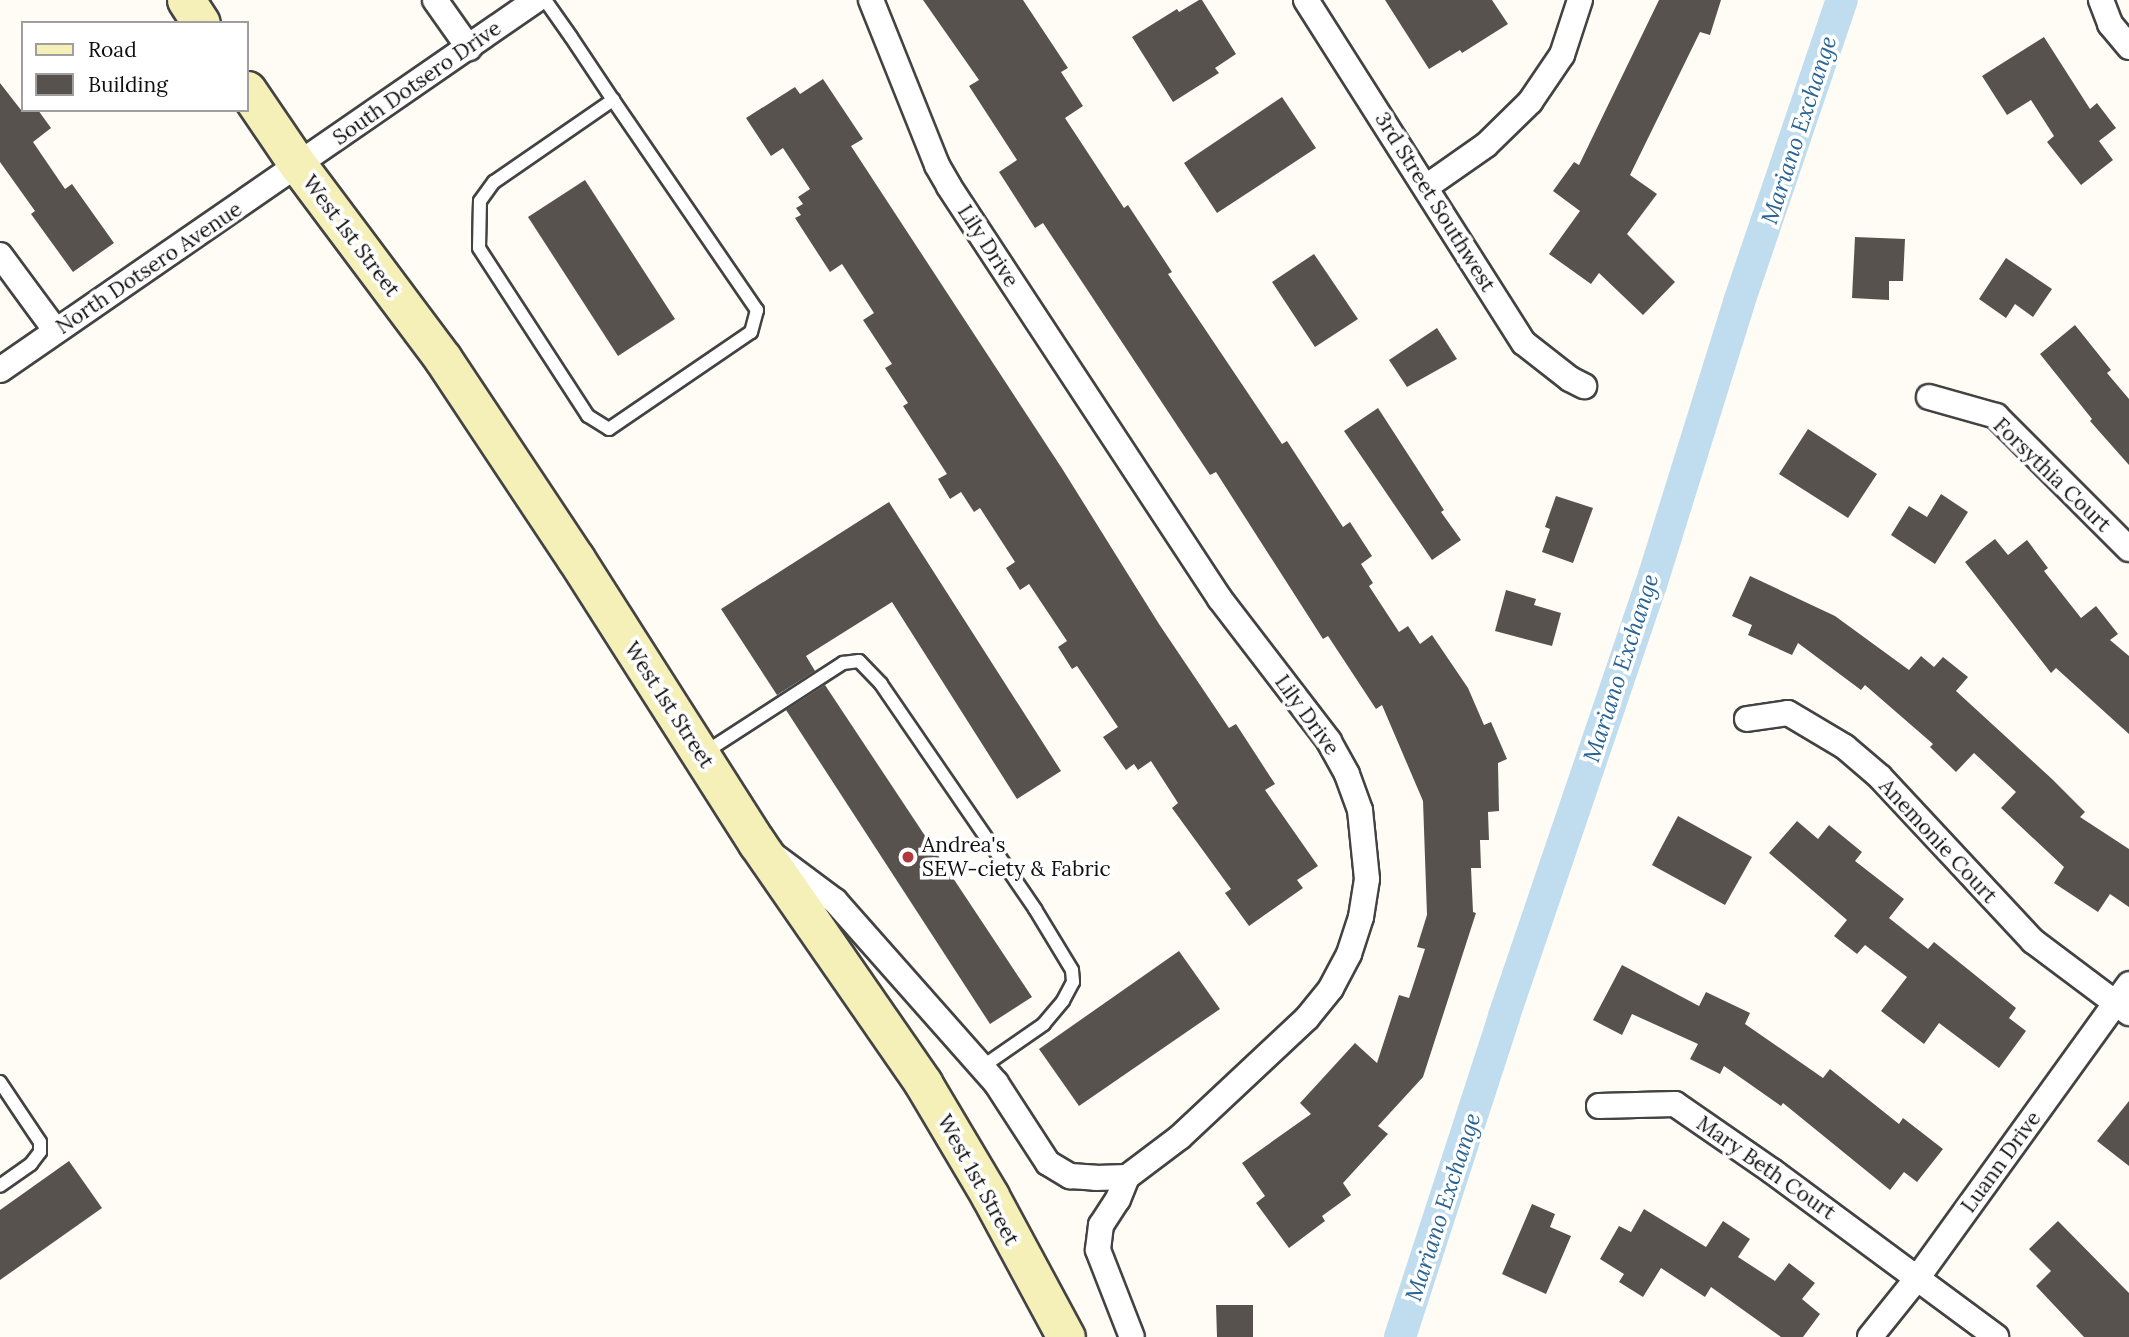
<!DOCTYPE html>
<html>
<head>
<meta charset="utf-8">
<style>
	body { margin:0 }
	#map { position:relative; width:2129px; height:1337px; overflow:hidden; background:#fefcf5; font-family:Lora,serif }
	div>[style] { position:absolute }
	[style*='--x'] { left:calc(var(--x)*1px); top:calc(var(--y)*1px); width:calc(var(--w)*1px); rotate:calc(var(--a)*1deg) }
	.canal>* { height:32px; margin:-16px; padding:0 16px; transform-origin:16px; border-radius:16px; background:#bfddef }
	.building>* { inset:0; background:#57524e }
	.roads { filter:drop-shadow(2px 0 #434343) drop-shadow(-2px 0 #434343) drop-shadow(0 2px #434343) drop-shadow(0 -2px #434343) }
	.service>* { height:12px; margin:-6px; padding:0 6px; transform-origin:6px; border-radius:6px; background:#fff }
	.minor>* { height:24px; margin:-12px; padding:0 12px; transform-origin:12px; border-radius:12px; background:#fff }
	.secondary>* { height:37px; margin:-18.5px; padding:0 18.5px; transform-origin:18.5px; border-radius:18.5px; background:#f5efb8 }
	.dots>* { width:19px; height:19px; translate:-50% -50%; box-sizing:border-box; border:4px solid #fff; border-radius:50% }
	span { translate:-50% -50%; white-space:nowrap; text-align:center; line-height:1.15; -webkit-text-stroke:7px #fff; paint-order:stroke }
	.street-label { font-size:21px; color:#101010 }
	.poi-label { font-size:21px; color:#101010 }
	.left { translate:0 -50%; text-align:left }
	.water-label { font-size:23px; color:#286393; font-style:italic }
	.legend { position:absolute; left:21px; top:21px; width:228px; height:91px; box-sizing:border-box; background:#fff; border:2px solid #9f9f9f; margin:0; padding:9px 12px; list-style:none; font-size:21px; color:#101010 }
	.legend li { display:flex; align-items:center; gap:14px; height:35px }
	.legend b { width:35px; border:2px solid #9f9f9f }
</style>
</head>
<body>
<div id="map">
	<div class="canal">
		<i style="--x:1400;--y:1337;--w:337;--a:-72"></i>
		<i style="--x:1504;--y:1016;--w:455;--a:-71.2"></i>
		<i style="--x:1651;--y:585;--w:296;--a:-72.7"></i>
		<i style="--x:1739;--y:302;--w:319;--a:-71.2"></i>
	</div>
	<div class="building">
		<i style="clip-path:polygon(923px 0,1023px 0,1068px 68px,1061px 72px,1083px 106px,1065px 118px,1124px 208px,1128px 205px,1172px 272px,1168px 274px,1282px 444px,1287px 441px,1343px 527px,1350px 522px,1372px 556px,1361px 564px,1373px 583px,1369px 586px,1399px 632px,1408px 626px,1420px 644px,1432px 635px,1468px 688px,1484px 725px,1491px 722px,1507px 759px,1498px 763px,1499px 811px,1488px 812px,1489px 840px,1480px 840px,1481px 868px,1471px 868px,1473px 912px,1476px 913px,1423px 1077px,1378px 1126px,1388px 1134px,1343px 1183px,1351px 1195px,1322px 1216px,1325px 1221px,1289px 1248px,1256px 1203px,1265px 1196px,1242px 1163px,1311px 1114px,1300px 1103px,1355px 1043px,1377px 1063px,1399px 995px,1409px 998px,1425px 949px,1417px 947px,1427px 915px,1423px 801px,1382px 705px,1376px 709px,1328px 636px,1323px 639px,1216px 472px,1210px 475px,1043px 223px,1035px 228px,999px 172px,1017px 160px,969px 86px,979px 80px)"></i>
		<i style="clip-path:polygon(1199px 0,1202px 0,1236px 54px,1215px 68px,1219px 73px,1173px 102px,1132px 37px,1177px 9px,1179px 12px)"></i>
		<i style="clip-path:polygon(1385px 0,1492px 0,1508px 24px,1462px 53px,1460px 50px,1429px 69px)"></i>
		<i style="clip-path:polygon(1659px 0,1721px 0,1710px 35px,1700px 32px,1630px 175px,1657px 194px,1627px 234px,1675px 282px,1643px 315px,1599px 273px,1591px 284px,1549px 254px,1580px 211px,1553px 191px,1574px 162px,1579px 165px)"></i>
		<i style="clip-path:polygon(2044px 37px,2090px 109px,2097px 103px,2116px 128px,2099px 141px,2113px 160px,2081px 185px,2047px 142px,2054px 136px,2031px 100px,2007px 115px,1982px 76px)"></i>
		<i style="clip-path:polygon(823px 79px,863px 139px,851px 146px,1063px 470px,1159px 624px,1229px 728px,1236px 724px,1275px 784px,1265px 790px,1318px 866px,1297px 880px,1303px 888px,1249px 926px,1225px 893px,1231px 889px,1172px 808px,1178px 803px,1151px 761px,1138px 770px,1134px 764px,1126px 770px,1103px 737px,1118px 727px,1077px 666px,1072px 669px,1058px 647px,1067px 641px,1029px 584px,1020px 590px,1006px 568px,1015px 562px,980px 508px,974px 512px,961px 492px,950px 499px,938px 479px,947px 474px,903px 406px,908px 403px,885px 368px,892px 364px,863px 320px,874px 313px,842px 264px,830px 272px,795px 218px,801px 215px,796px 208px,803px 204px,798px 197px,810px 189px,783px 148px,771px 156px,746px 118px,795px 87px,800px 94px)"></i>
		<i style="clip-path:polygon(0 83px,21px 110px,38px 110px,51px 128px,33px 142px,65px 189px,72px 184px,114px 243px,73px 272px,31px 214px,35px 211px,0 162px)"></i>
		<i style="clip-path:polygon(1282px 97px,1316px 148px,1217px 213px,1184px 163px)"></i>
		<i style="clip-path:polygon(585px 180px,675px 319px,618px 356px,528px 217px)"></i>
		<i style="clip-path:polygon(1855px 237px,1905px 239px,1903px 281px,1889px 281px,1889px 300px,1852px 298px)"></i>
		<i style="clip-path:polygon(1314px 254px,1358px 319px,1315px 347px,1272px 282px)"></i>
		<i style="clip-path:polygon(2006px 258px,2052px 289px,2033px 317px,2015px 304px,2006px 318px,1979px 299px)"></i>
		<i style="clip-path:polygon(2075px 325px,2111px 370px,2107px 373px,2129px 399px,2129px 465px,2090px 421px,2092px 419px,2040px 354px)"></i>
		<i style="clip-path:polygon(1437px 328px,1457px 359px,1407px 387px,1389px 360px)"></i>
		<i style="clip-path:polygon(1378px 408px,1444px 510px,1441px 512px,1461px 540px,1432px 560px,1344px 431px)"></i>
		<i style="clip-path:polygon(1808px 429px,1877px 474px,1848px 518px,1779px 474px)"></i>
		<i style="clip-path:polygon(1941px 494px,1968px 512px,1935px 564px,1891px 535px,1909px 506px,1927px 517px)"></i>
		<i style="clip-path:polygon(1556px 496px,1593px 508px,1573px 563px,1542px 552px,1550px 529px,1545px 527px)"></i>
		<i style="clip-path:polygon(889px 502px,1061px 771px,1017px 799px,892px 602px,806px 656px,815px 671px,777px 695px,721px 609px)"></i>
		<i style="clip-path:polygon(1995px 539px,2008px 555px,2027px 540px,2048px 568px,2044px 571px,2081px 618px,2096px 606px,2118px 634px,2110px 640px,2129px 656px,2129px 734px,2056px 668px,2051px 673px,1965px 562px)"></i>
		<i style="clip-path:polygon(1750px 576px,1835px 616px,1909px 670px,1921px 656px,1934px 667px,1943px 657px,1968px 677px,1956px 691px,2052px 779px,2085px 812px,2080px 817px,2129px 849px,2129px 907px,2110px 894px,2098px 912px,2054px 883px,2064px 867px,2001px 808px,2016px 792px,1974px 753px,1956px 772px,1930px 747px,1933px 744px,1865px 685px,1861px 690px,1798px 643px,1792px 655px,1748px 635px,1752px 625px,1732px 616px)"></i>
		<i style="clip-path:polygon(1506px 590px,1536px 599px,1534px 605px,1561px 613px,1552px 646px,1495px 631px)"></i>
		<i style="clip-path:polygon(825px 685px,1032px 997px,990px 1024px,786px 710px)"></i>
		<i style="clip-path:polygon(1678px 816px,1752px 857px,1725px 905px,1652px 865px)"></i>
		<i style="clip-path:polygon(1797px 821px,1818px 839px,1829px 825px,1862px 852px,1855px 861px,1904px 899px,1889px 918px,1928px 949px,1934px 942px,2016px 1008px,2009px 1018px,2026px 1031px,1999px 1068px,1939px 1023px,1924px 1044px,1881px 1011px,1907px 977px,1865px 945px,1857px 954px,1834px 936px,1847px 920px,1769px 853px)"></i>
		<i style="clip-path:polygon(1179px 951px,1220px 1009px,1079px 1106px,1039px 1049px)"></i>
		<i style="clip-path:polygon(1622px 965px,1699px 1006px,1706px 992px,1750px 1013px,1745px 1024px,1823px 1078px,1830px 1069px,1899px 1124px,1903px 1118px,1943px 1149px,1917px 1182px,1904px 1172px,1890px 1190px,1783px 1103px,1781px 1106px,1724px 1066px,1720px 1074px,1690px 1059px,1698px 1044px,1632px 1014px,1622px 1035px,1593px 1020px)"></i>
		<i style="clip-path:polygon(2129px 1101px,2129px 1166px,2097px 1141px)"></i>
		<i style="clip-path:polygon(69px 1161px,102px 1208px,0 1280px,0 1210px)"></i>
		<i style="clip-path:polygon(1532px 1204px,1555px 1214px,1550px 1227px,1571px 1236px,1546px 1294px,1502px 1274px)"></i>
		<i style="clip-path:polygon(1644px 1209px,1706px 1247px,1723px 1221px,1750px 1239px,1738px 1257px,1775px 1281px,1789px 1263px,1815px 1283px,1802px 1299px,1820px 1314px,1803px 1337px,1781px 1337px,1711px 1287px,1705px 1297px,1661px 1268px,1643px 1297px,1619px 1282px,1624px 1274px,1600px 1259px,1619px 1226px,1631px 1232px)"></i>
		<i style="clip-path:polygon(2058px 1221px,2129px 1293px,2129px 1337px,2084px 1337px,2036px 1286px,2051px 1271px,2029px 1249px)"></i>
		<i style="clip-path:polygon(1216px 1305px,1253px 1305px,1253px 1337px,1217px 1337px)"></i>
	</div>
	<div class="roads">
		<div class="service">
			<i style="--x:545;--y:0;--w:45;--a:54.9"></i>
			<i style="--x:571;--y:37;--w:76;--a:56.3"></i>
			<i style="--x:613;--y:100;--w:255;--a:55.6"></i>
			<i style="--x:757;--y:310;--w:23;--a:105"></i>
			<i style="--x:751;--y:332;--w:172;--a:145.7"></i>
			<i style="--x:609;--y:429;--w:25;--a:-148"></i>
			<i style="--x:588;--y:416;--w:200;--a:-123"></i>
			<i style="--x:479;--y:248;--w:47;--a:-88.8"></i>
			<i style="--x:480;--y:201;--w:24;--a:-54"></i>
			<i style="--x:494;--y:182;--w:145;--a:-34.6"></i>
			<i style="--x:704;--y:753;--w:166;--a:-32.9"></i>
			<i style="--x:843;--y:663;--w:16;--a:-7"></i>
			<i style="--x:859;--y:661;--w:32;--a:46"></i>
			<i style="--x:881;--y:684;--w:273;--a:55.6"></i>
			<i style="--x:1035;--y:909;--w:71;--a:58.8"></i>
			<i style="--x:1072;--y:970;--w:12;--a:85"></i>
			<i style="--x:1073;--y:982;--w:21;--a:118"></i>
			<i style="--x:1063;--y:1001;--w:30;--a:130"></i>
			<i style="--x:1044;--y:1024;--w:75;--a:145.3"></i>
			<i style="--x:0;--y:1082;--w:72;--a:56.3"></i>
			<i style="--x:40;--y:1142;--w:10;--a:90"></i>
			<i style="--x:40;--y:1152;--w:15;--a:127"></i>
			<i style="--x:31;--y:1164;--w:38;--a:145"></i>
		</div>
		<div class="minor">
			<i style="--x:435;--y:0;--w:59;--a:54.7"></i>
			<i style="--x:1306;--y:0;--w:406;--a:57.6"></i>
			<i style="--x:1524;--y:343;--w:58;--a:38"></i>
			<i style="--x:1570;--y:379;--w:16;--a:27"></i>
			<i style="--x:2101;--y:0;--w:26;--a:69"></i>
			<i style="--x:2110;--y:24;--w:30;--a:50"></i>
			<i style="--x:1426;--y:187;--w:73;--a:-35"></i>
			<i style="--x:1486;--y:145;--w:62;--a:-44.3"></i>
			<i style="--x:1530;--y:102;--w:57;--a:-55.8"></i>
			<i style="--x:1562;--y:55;--w:58;--a:-71.9"></i>
			<i style="--x:0;--y:255;--w:94;--a:53.6"></i>
			<i style="--x:0;--y:370;--w:651;--a:-34.62"></i>
			<i style="--x:1929;--y:397;--w:70;--a:15.8"></i>
			<i style="--x:1996;--y:416;--w:188;--a:45"></i>
			<i style="--x:1747;--y:719;--w:41;--a:-8.3"></i>
			<i style="--x:1788;--y:713;--w:66;--a:30.8"></i>
			<i style="--x:1845;--y:747;--w:46;--a:40.6"></i>
			<i style="--x:1880;--y:777;--w:224;--a:47"></i>
			<i style="--x:2033;--y:941;--w:120;--a:36.9"></i>
			<i style="--x:776;--y:857;--w:74;--a:36.7"></i>
			<i style="--x:835;--y:901;--w:243;--a:48.5"></i>
			<i style="--x:996;--y:1083;--w:95;--a:57"></i>
			<i style="--x:1048;--y:1163;--w:26;--a:31"></i>
			<i style="--x:1070;--y:1176;--w:26;--a:4"></i>
			<i style="--x:1096;--y:1178;--w:31;--a:-2"></i>
			<i style="--x:1127;--y:1177;--w:66;--a:-37"></i>
			<i style="--x:1180;--y:1137;--w:174;--a:-43.1"></i>
			<i style="--x:1307;--y:1018;--w:38;--a:-51"></i>
			<i style="--x:1331;--y:988;--w:38;--a:-62"></i>
			<i style="--x:1349;--y:954;--w:39;--a:-72"></i>
			<i style="--x:1361;--y:917;--w:38;--a:-81"></i>
			<i style="--x:1367;--y:879;--w:69;--a:-95.8"></i>
			<i style="--x:1360;--y:810;--w:38;--a:-110"></i>
			<i style="--x:1347;--y:774;--w:38;--a:-119"></i>
			<i style="--x:1329;--y:741;--w:179;--a:-127.5"></i>
			<i style="--x:1220;--y:599;--w:494;--a:-123.3"></i>
			<i style="--x:949;--y:186;--w:24;--a:-120"></i>
			<i style="--x:937;--y:165;--w:178;--a:-111.8"></i>
			<i style="--x:1599;--y:1106;--w:76;--a:-1.5"></i>
			<i style="--x:1675;--y:1104;--w:118;--a:34.6"></i>
			<i style="--x:1772;--y:1171;--w:279;--a:36.5"></i>
			<i style="--x:1127;--y:1177;--w:24;--a:112"></i>
			<i style="--x:1118;--y:1199;--w:31;--a:123"></i>
			<i style="--x:1101;--y:1225;--w:25;--a:97"></i>
			<i style="--x:1098;--y:1250;--w:93;--a:68.7"></i>
			<i style="--x:1870;--y:1337;--w:77;--a:-51.3"></i>
			<i style="--x:1918;--y:1277;--w:361;--a:-54.2"></i>
		</div>
		<div class="secondary">
			<i style="--x:186;--y:0;--w:27;--a:57"></i>
			<i style="--x:247;--y:90;--w:91;--a:55.8"></i>
			<i style="--x:298;--y:165;--w:242;--a:53.2"></i>
			<i style="--x:443;--y:359;--w:240;--a:56.4"></i>
			<i style="--x:576;--y:559;--w:337;--a:57.5"></i>
			<i style="--x:757;--y:843;--w:292;--a:55.3"></i>
			<i style="--x:923;--y:1083;--w:131;--a:59.3"></i>
			<i style="--x:990;--y:1196;--w:160;--a:61.7"></i>
		</div>
	</div>
	<div class="dots">
		<i style="left:908px;top:857px;background:#b0393d"></i>
	</div>
	<div class="street-label">
		<span style="left:417px;top:83px;rotate:-35deg">South Dotsero Drive</span>
		<span style="left:1435px;top:202px;rotate:58deg">3rd Street Southwest</span>
		<span style="left:351px;top:236px;rotate:53deg">West 1st Street</span>
		<span style="left:988px;top:246px;rotate:57deg">Lily Drive</span>
		<span style="left:149px;top:268px;rotate:-34deg">North Dotsero Avenue</span>
		<span style="left:2052px;top:475px;rotate:44deg">Forsythia Court</span>
		<span style="left:669px;top:705px;rotate:57deg">West 1st Street</span>
		<span style="left:1307px;top:715px;rotate:54deg">Lily Drive</span>
		<span style="left:1938px;top:841px;rotate:47deg">Anemonie Court</span>
		<span style="left:2001px;top:1162px;rotate:-54deg">Luann Drive</span>
		<span style="left:1766px;top:1168px;rotate:35deg">Mary Beth Court</span>
		<span style="left:978px;top:1180px;rotate:61deg">West 1st Street</span>
	</div>
	<div class="poi-label">
		<span class="left" style="left:922px;top:857px">Andrea's<br>SEW-ciety &amp; Fabric</span>
	</div>
	<div class="water-label">
		<span style="left:1799px;top:130px;rotate:-72deg">Mariano Exchange</span>
		<span style="left:1621px;top:668px;rotate:-72deg">Mariano Exchange</span>
		<span style="left:1443px;top:1207px;rotate:-72deg">Mariano Exchange</span>
	</div>
	<ul class="legend">
	<li><b style="height:9px;background:#f5efb8"></b>Road</li>
	<li><b style="height:19px;background:#57524e"></b>Building</li>
	</ul>
</div>
</body>
</html>
